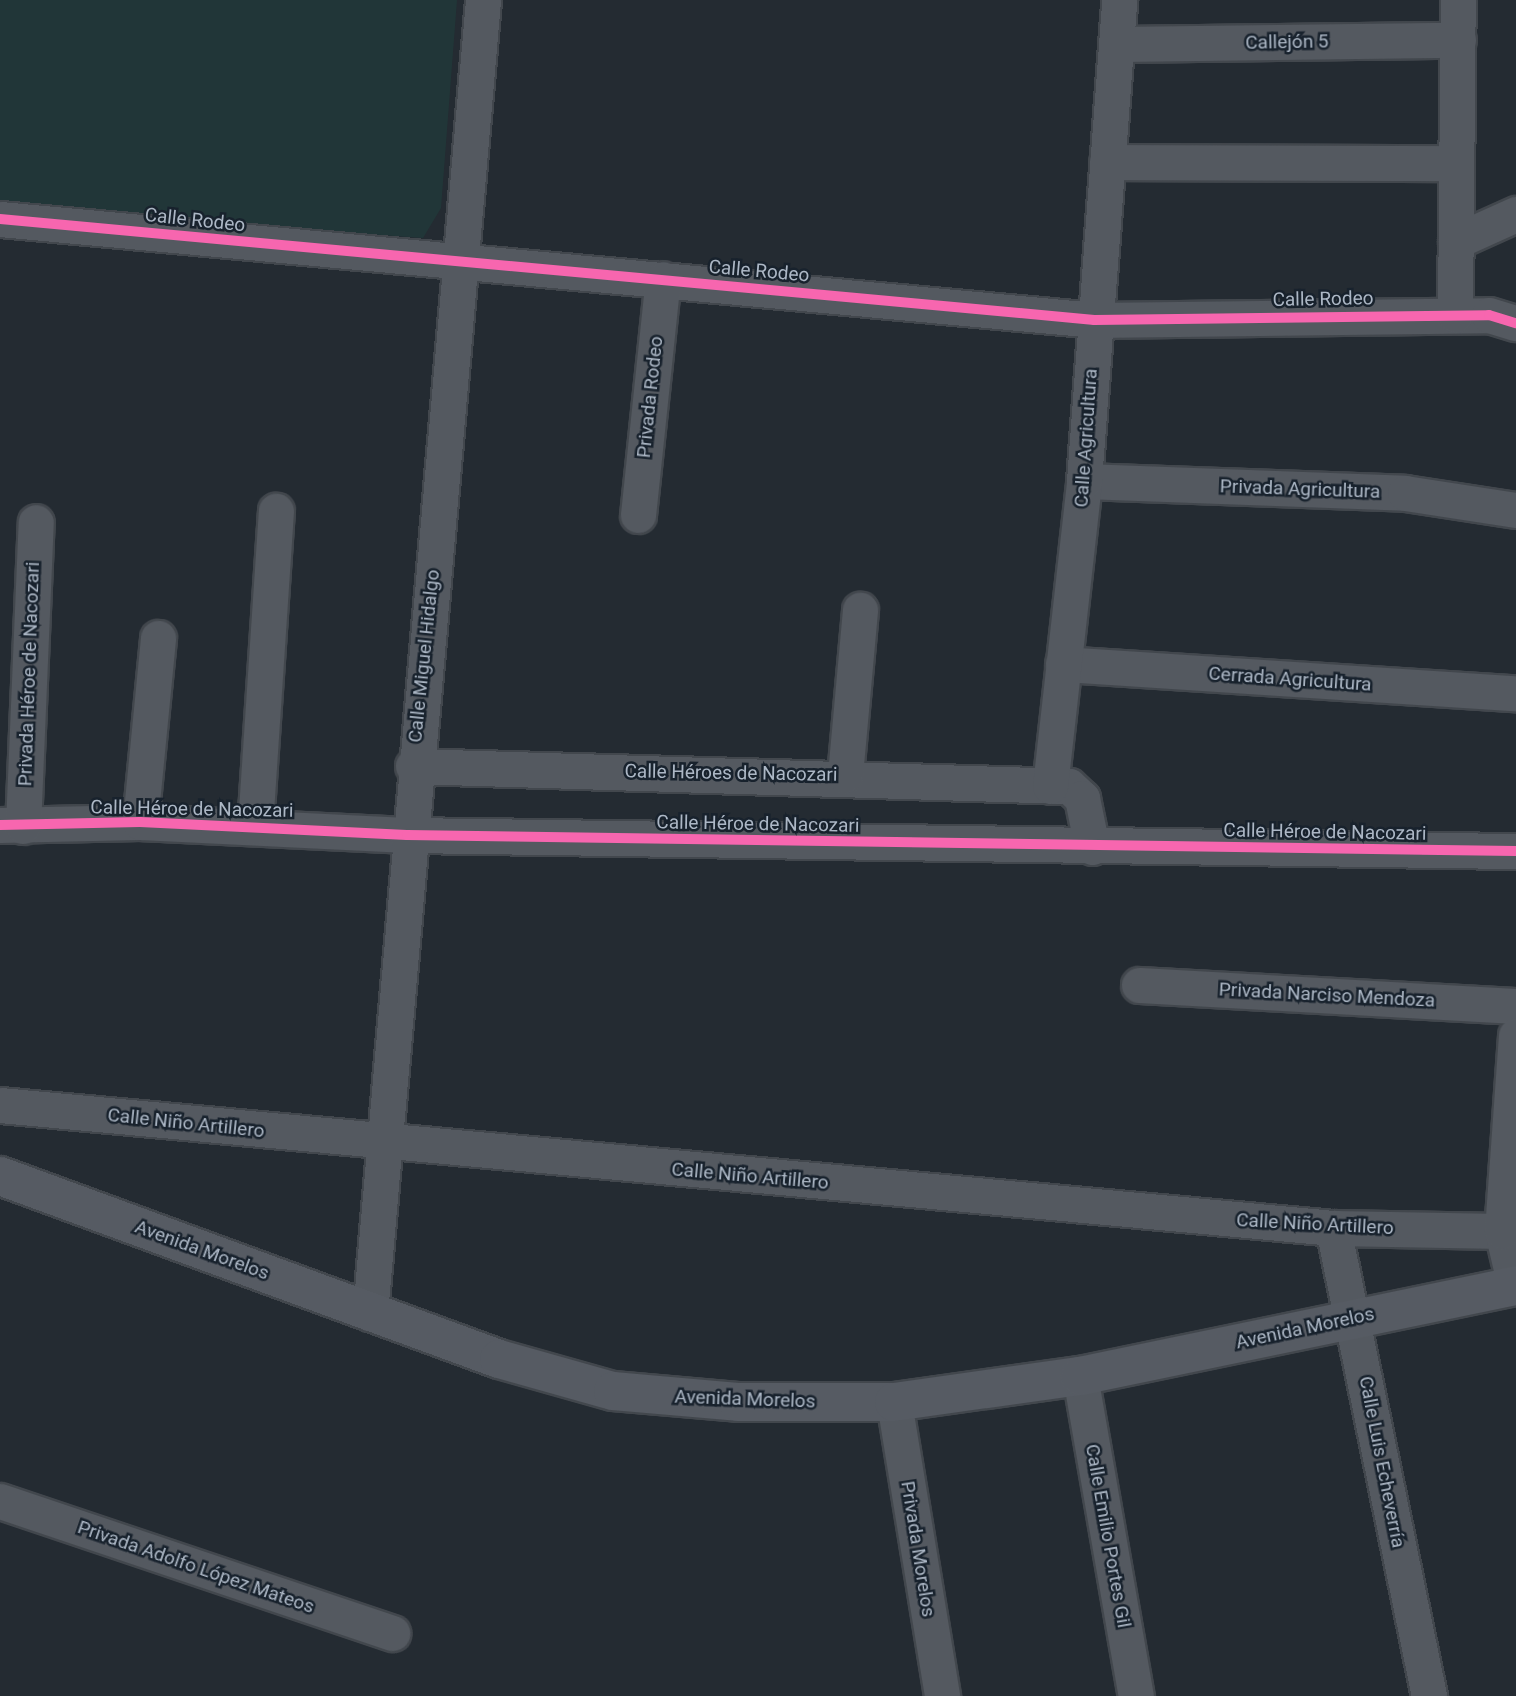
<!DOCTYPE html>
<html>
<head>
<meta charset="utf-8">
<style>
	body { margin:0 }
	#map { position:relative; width:1516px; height:1696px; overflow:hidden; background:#242b32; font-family:Roboto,sans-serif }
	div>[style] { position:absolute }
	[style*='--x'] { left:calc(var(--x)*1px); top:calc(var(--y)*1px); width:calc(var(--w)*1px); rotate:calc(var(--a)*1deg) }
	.green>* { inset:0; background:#213638 }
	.roads { filter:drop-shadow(2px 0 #42474d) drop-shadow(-2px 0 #42474d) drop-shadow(0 2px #42474d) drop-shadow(0 -2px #42474d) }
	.minor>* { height:35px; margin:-17.5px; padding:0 17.5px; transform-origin:17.5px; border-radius:17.5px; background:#545960 }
	.major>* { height:38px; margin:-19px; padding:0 19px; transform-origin:19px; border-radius:19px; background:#565b63 }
	.cycleway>* { height:10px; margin:-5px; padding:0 5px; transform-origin:5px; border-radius:5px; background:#f766af }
	span { translate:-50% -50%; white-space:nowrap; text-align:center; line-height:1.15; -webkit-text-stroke:5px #18222d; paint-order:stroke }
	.street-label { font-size:19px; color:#acb7c5 }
</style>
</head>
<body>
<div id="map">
	<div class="green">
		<i style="clip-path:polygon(0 0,457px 0,441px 208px,423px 238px,0 208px)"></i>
	</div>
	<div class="roads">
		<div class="minor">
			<i style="--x:1116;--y:44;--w:342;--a:-0.7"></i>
			<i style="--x:1107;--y:162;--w:349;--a:0.2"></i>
			<i style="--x:0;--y:219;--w:1099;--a:5.27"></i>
			<i style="--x:1094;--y:320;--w:395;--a:-0.7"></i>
			<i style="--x:1489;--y:315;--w:28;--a:17"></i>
			<i style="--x:1456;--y:241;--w:66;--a:-24.2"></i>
			<i style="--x:1455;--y:315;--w:315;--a:-89.5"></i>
			<i style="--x:1084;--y:481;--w:321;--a:2.1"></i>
			<i style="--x:1405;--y:493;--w:112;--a:8.7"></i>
			<i style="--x:638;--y:515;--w:237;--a:-84"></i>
			<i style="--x:1063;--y:664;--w:454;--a:3.7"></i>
			<i style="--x:413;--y:766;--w:656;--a:1.75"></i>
			<i style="--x:1069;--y:786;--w:18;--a:43"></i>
			<i style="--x:1082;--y:798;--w:50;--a:78.5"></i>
			<i style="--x:845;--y:775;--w:166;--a:-84.8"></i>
			<i style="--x:1050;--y:786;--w:307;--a:-83.6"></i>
			<i style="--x:1084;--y:481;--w:482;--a:-85.8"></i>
			<i style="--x:140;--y:822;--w:185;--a:-84.4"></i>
			<i style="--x:0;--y:825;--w:140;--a:-1.2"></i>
			<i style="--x:140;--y:822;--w:267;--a:2.8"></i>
			<i style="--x:407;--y:835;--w:1109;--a:0.83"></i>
			<i style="--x:23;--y:826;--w:304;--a:-87.6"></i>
			<i style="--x:255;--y:826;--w:316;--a:-86.2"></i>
			<i style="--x:1139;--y:985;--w:378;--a:3.2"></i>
			<i style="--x:0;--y:1105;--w:1339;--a:5.27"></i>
			<i style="--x:1333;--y:1228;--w:169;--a:1"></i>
			<i style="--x:1333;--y:1228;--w:478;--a:78.4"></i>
			<i style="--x:1515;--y:1286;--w:57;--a:-103.3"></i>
			<i style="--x:1502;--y:1231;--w:196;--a:-85.9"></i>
			<i style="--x:370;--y:1313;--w:1318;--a:-85.08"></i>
			<i style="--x:1080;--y:1376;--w:325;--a:80.1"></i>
			<i style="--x:894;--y:1402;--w:298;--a:80.7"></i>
			<i style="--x:0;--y:1501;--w:414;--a:18.6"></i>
		</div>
		<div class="major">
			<i style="--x:0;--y:1176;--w:531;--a:20.14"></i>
			<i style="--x:499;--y:1359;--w:118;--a:15.7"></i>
			<i style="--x:613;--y:1391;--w:125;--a:5"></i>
			<i style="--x:738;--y:1402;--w:156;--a:0"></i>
			<i style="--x:894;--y:1402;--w:188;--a:-8"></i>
			<i style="--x:1080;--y:1376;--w:445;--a:-11.7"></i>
		</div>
	</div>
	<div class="cycleway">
		<i style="--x:0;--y:219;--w:1099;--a:5.27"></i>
		<i style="--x:1094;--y:320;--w:395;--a:-0.7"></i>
		<i style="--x:1489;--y:315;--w:28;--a:17"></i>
		<i style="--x:0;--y:825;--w:140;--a:-1.2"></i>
		<i style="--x:140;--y:822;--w:267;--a:2.8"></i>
		<i style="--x:407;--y:835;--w:1109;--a:0.83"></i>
	</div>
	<div class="street-label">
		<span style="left:1287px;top:42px;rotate:-1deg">Callejón 5</span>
		<span style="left:195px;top:220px;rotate:6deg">Calle Rodeo</span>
		<span style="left:759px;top:271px;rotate:5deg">Calle Rodeo</span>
		<span style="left:1323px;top:299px;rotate:-1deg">Calle Rodeo</span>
		<span style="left:650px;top:397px;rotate:-84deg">Privada Rodeo</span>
		<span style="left:1086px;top:438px;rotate:-86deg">Calle Agricultura</span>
		<span style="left:1300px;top:489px;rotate:2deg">Privada Agricultura</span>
		<span style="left:424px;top:656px;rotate:-84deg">Calle Miguel Hidalgo</span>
		<span style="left:29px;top:674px;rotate:-88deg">Privada Héroe de Nacozari</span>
		<span style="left:1290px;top:679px;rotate:4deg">Cerrada Agricultura</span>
		<span style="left:731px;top:773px;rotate:1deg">Calle Héroes de Nacozari</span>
		<span style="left:192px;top:809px;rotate:1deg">Calle Héroe de Nacozari</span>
		<span style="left:758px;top:824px;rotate:1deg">Calle Héroe de Nacozari</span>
		<span style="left:1325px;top:832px;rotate:1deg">Calle Héroe de Nacozari</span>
		<span style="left:1327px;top:995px;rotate:3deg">Privada Narciso Mendoza</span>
		<span style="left:186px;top:1123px;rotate:6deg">Calle Niño Artillero</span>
		<span style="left:750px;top:1176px;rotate:5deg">Calle Niño Artillero</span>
		<span style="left:1315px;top:1224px;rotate:3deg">Calle Niño Artillero</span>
		<span style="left:202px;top:1250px;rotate:20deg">Avenida Morelos</span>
		<span style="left:1305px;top:1328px;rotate:-12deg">Avenida Morelos</span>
		<span style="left:745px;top:1399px;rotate:2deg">Avenida Morelos</span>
		<span style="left:1382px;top:1462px;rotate:79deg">Calle Luis Echeverría</span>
		<span style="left:1108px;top:1536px;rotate:80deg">Calle Emilio Portes Gil</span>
		<span style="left:918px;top:1549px;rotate:81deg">Privada Morelos</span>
		<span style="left:196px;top:1567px;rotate:19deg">Privada Adolfo López Mateos</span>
	</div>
</div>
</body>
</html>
